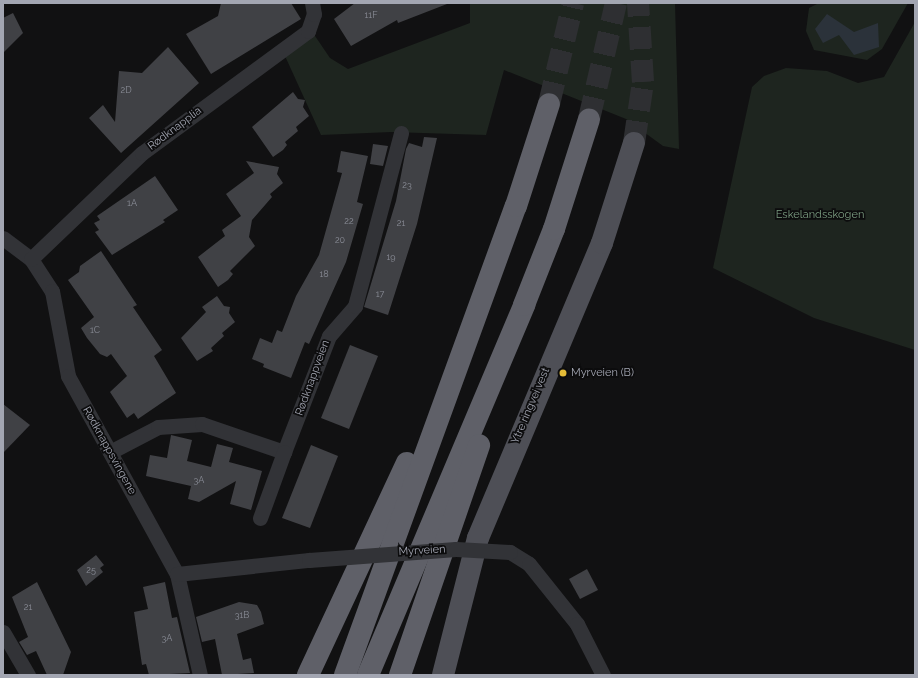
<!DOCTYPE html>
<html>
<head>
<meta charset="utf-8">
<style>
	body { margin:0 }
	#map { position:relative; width:918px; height:678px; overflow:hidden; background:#111112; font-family:Raleway,sans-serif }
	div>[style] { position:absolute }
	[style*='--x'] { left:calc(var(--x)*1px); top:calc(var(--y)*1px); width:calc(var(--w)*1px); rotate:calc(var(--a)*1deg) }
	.green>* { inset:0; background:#1e251f }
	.water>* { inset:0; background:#2b323a }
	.building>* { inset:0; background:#404145 }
	.primary-tunnel>* { height:22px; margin-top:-11px; transform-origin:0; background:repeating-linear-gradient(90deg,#2e2f32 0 22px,transparent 0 33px) }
	.highway-tunnel>* { height:22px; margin-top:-11px; transform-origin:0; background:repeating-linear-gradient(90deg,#2e2f32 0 22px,transparent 0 33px) }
	.street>* { height:15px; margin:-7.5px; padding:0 7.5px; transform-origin:7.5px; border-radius:7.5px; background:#323337 }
	.primary>* { height:22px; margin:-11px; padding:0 11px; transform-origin:11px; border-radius:11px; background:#4e4f56 }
	.highway>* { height:22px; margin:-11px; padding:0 11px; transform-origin:11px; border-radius:11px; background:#5f6068 }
	.street-bridge>* { height:15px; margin:-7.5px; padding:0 7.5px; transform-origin:7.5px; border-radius:7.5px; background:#323337 }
	.dots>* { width:11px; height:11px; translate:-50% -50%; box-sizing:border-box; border:2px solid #0c0c0d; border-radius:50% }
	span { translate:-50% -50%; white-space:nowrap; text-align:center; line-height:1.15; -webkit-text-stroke:3.5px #0c0c0d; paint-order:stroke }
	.number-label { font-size:9px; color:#8a8d97 }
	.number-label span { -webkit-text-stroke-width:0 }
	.street-label { font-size:11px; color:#a3a6b2 }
	.park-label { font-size:11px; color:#7b9c81 }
	.poi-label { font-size:11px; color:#a3a6b2 }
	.left { translate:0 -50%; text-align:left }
	.frame { position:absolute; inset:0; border:4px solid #a3a6b2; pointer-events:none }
</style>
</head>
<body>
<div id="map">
	<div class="green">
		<i style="clip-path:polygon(470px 3px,675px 3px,679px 149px,663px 146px,626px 119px,504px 70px,486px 135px,391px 132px,321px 135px,285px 56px,313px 33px,330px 58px,348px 69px,470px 23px)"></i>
		<i style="clip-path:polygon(819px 3px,908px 3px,882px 49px,867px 60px,814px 50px,806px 31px,809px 8px)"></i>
		<i style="clip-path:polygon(915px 22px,915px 350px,814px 318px,713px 268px,752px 87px,764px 76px,786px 68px,827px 71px,858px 83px,884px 77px)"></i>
	</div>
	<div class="water">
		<i style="clip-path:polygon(827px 14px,854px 32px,878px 23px,879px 47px,854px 55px,839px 35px,823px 43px,815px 29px)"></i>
	</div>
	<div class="building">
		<i style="clip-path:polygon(221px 3px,291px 3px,301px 19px,211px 74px,186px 34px,218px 16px)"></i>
		<i style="clip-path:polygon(355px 3px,447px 3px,447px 4px,398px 23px,397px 20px,351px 46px,334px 19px)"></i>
		<i style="clip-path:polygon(13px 13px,23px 33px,3px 53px,3px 18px)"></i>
		<i style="clip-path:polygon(168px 47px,199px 83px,121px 153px,89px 118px,103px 105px,115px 122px,119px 71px,142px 73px)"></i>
		<i style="clip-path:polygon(293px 92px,298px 99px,305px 100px,303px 107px,309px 116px,296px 127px,298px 131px,285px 142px,287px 145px,283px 150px,273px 157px,252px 127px)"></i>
		<i style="clip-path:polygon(424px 137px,437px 138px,417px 224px,388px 315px,364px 307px,396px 201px,406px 149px,409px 143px,422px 147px)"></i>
		<i style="clip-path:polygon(373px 144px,388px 146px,383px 166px,370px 164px)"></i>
		<i style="clip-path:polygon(341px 151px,368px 156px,357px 202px,363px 204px,346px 262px,309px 344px,305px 342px,291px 378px,263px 367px,264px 364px,252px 359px,260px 338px,272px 343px,277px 330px,282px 332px,296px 296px,319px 255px,342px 173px,337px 172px)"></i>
		<i style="clip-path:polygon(246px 161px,279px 167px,277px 174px,283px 183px,270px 194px,272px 197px,252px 220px,249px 237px,255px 246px,230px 271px,233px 274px,228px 280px,218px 287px,198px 257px,225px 236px,222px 230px,241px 216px,226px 194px,254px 173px)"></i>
		<i style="clip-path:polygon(155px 176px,178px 210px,163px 220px,165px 222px,112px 255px,95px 232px,99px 230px,94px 223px,100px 220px,97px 216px)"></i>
		<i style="clip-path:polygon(101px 251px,137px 305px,133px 307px,162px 350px,154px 356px,176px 393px,138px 419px,134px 413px,127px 418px,110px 392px,127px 376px,111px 354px,107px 357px,100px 354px,87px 338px,81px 328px,94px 317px,68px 280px,79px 272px,80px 266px)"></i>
		<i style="clip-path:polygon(217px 296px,224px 306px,230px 307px,229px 313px,235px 322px,222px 333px,224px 336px,211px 348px,213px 351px,197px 361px,181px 338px,206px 312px,202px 307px)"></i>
		<i style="clip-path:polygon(350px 345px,378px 356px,349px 429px,321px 418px)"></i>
		<i style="clip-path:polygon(3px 404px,30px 425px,3px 453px)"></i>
		<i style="clip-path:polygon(171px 435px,192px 440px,187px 461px,211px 467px,217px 444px,233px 448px,229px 462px,262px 471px,251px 510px,230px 504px,236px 481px,199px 502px,188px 499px,191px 486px,146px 476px,150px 455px,167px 458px)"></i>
		<i style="clip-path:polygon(311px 445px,338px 456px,310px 528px,282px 518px)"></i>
		<i style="clip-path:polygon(96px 555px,104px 565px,100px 568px,103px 572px,86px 586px,77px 570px)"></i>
		<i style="clip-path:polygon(587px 569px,598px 590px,580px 599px,569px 579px)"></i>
		<i style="clip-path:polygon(37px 582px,71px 652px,63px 675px,47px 675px,36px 651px,27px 655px,19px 642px,28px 637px,12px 597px)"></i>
		<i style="clip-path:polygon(165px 582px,172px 618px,177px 617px,190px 673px,149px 675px,146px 664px,142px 665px,134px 612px,148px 609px,143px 587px)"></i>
		<i style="clip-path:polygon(239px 602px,257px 605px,261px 612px,264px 624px,237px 634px,243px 660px,251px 658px,254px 673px,222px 675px,215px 639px,202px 642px,196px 617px)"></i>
	</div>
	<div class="primary-tunnel">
		<i style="--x:634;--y:143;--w:62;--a:-81.6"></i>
		<i style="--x:643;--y:82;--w:79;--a:-93.6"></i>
	</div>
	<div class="highway-tunnel">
		<i style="--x:549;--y:104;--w:104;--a:-76.6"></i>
		<i style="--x:589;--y:119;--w:119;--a:-76.9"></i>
	</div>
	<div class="street">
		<i style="--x:3;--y:238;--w:35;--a:37"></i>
		<i style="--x:31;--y:259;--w:38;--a:57"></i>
		<i style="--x:52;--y:291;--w:86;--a:79.3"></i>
		<i style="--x:68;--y:376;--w:226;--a:61.2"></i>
		<i style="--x:177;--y:574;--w:104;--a:77.2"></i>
		<i style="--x:31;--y:259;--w:153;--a:-43.7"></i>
		<i style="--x:142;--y:153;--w:206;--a:-36.3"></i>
		<i style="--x:308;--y:31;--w:18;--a:-71"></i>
		<i style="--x:314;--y:14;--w:11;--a:-100"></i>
		<i style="--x:110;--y:452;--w:54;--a:-27.5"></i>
		<i style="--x:158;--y:427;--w:44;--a:-3.9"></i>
		<i style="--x:202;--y:424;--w:87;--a:18.9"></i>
		<i style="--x:284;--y:452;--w:124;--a:-68.8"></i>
		<i style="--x:329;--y:336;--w:40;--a:-49"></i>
		<i style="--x:355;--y:306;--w:179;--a:-75.1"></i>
		<i style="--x:260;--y:518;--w:70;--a:-70"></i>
		<i style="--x:510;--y:552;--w:22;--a:32"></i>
		<i style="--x:529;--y:564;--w:77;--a:51.3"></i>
		<i style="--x:577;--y:624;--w:57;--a:63"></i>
		<i style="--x:177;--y:574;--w:133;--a:-6.1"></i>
		<i style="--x:3;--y:632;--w:50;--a:59.8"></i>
	</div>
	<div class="primary">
		<i style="--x:443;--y:675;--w:141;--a:-75.7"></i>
		<i style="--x:478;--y:538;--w:320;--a:-67.2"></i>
		<i style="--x:602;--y:243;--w:105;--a:-72.3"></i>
	</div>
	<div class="highway">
		<i style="--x:308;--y:675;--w:234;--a:-65"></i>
		<i style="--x:345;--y:675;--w:499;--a:-70"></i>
		<i style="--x:516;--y:206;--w:107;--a:-72.1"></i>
		<i style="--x:368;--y:675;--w:402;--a:-67.1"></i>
		<i style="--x:524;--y:305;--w:82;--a:-68.5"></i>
		<i style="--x:554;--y:229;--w:115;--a:-72.3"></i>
		<i style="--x:400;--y:675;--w:243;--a:-71"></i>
	</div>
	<div class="street-bridge">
		<i style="--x:309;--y:560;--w:147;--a:-4.3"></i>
		<i style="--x:456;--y:549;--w:54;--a:3.2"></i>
	</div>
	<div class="dots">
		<i style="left:563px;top:373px;background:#e4bc37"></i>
	</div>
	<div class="number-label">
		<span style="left:371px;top:15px">11F</span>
		<span style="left:126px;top:90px">2D</span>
		<span style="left:407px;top:185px">23</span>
		<span style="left:132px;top:203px">1A</span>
		<span style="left:349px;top:221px">22</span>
		<span style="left:401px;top:223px">21</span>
		<span style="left:340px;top:240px">20</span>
		<span style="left:391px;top:257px">19</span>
		<span style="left:324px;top:274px">18</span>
		<span style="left:380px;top:294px">17</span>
		<span style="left:95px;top:330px">1C</span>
		<span style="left:199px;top:480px">3A</span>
		<span style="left:91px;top:570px">25</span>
		<span style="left:28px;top:607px">21</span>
		<span style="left:242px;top:615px">31B</span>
		<span style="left:167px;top:638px">3A</span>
	</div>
	<div class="street-label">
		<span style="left:175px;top:129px;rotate:-37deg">Rødknapplia</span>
		<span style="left:313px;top:378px;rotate:-70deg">Rødknappveien</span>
		<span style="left:531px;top:406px;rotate:-67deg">Ytre ringvei vest</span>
		<span style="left:109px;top:451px;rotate:61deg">Rødknappsvingene</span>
		<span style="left:422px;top:551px;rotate:-3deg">Myrveien</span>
	</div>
	<div class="park-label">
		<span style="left:820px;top:215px">Eskelandsskogen</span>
	</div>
	<div class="poi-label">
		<span class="left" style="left:571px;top:373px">Myrveien (B)</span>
	</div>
	<div class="frame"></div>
</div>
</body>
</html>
